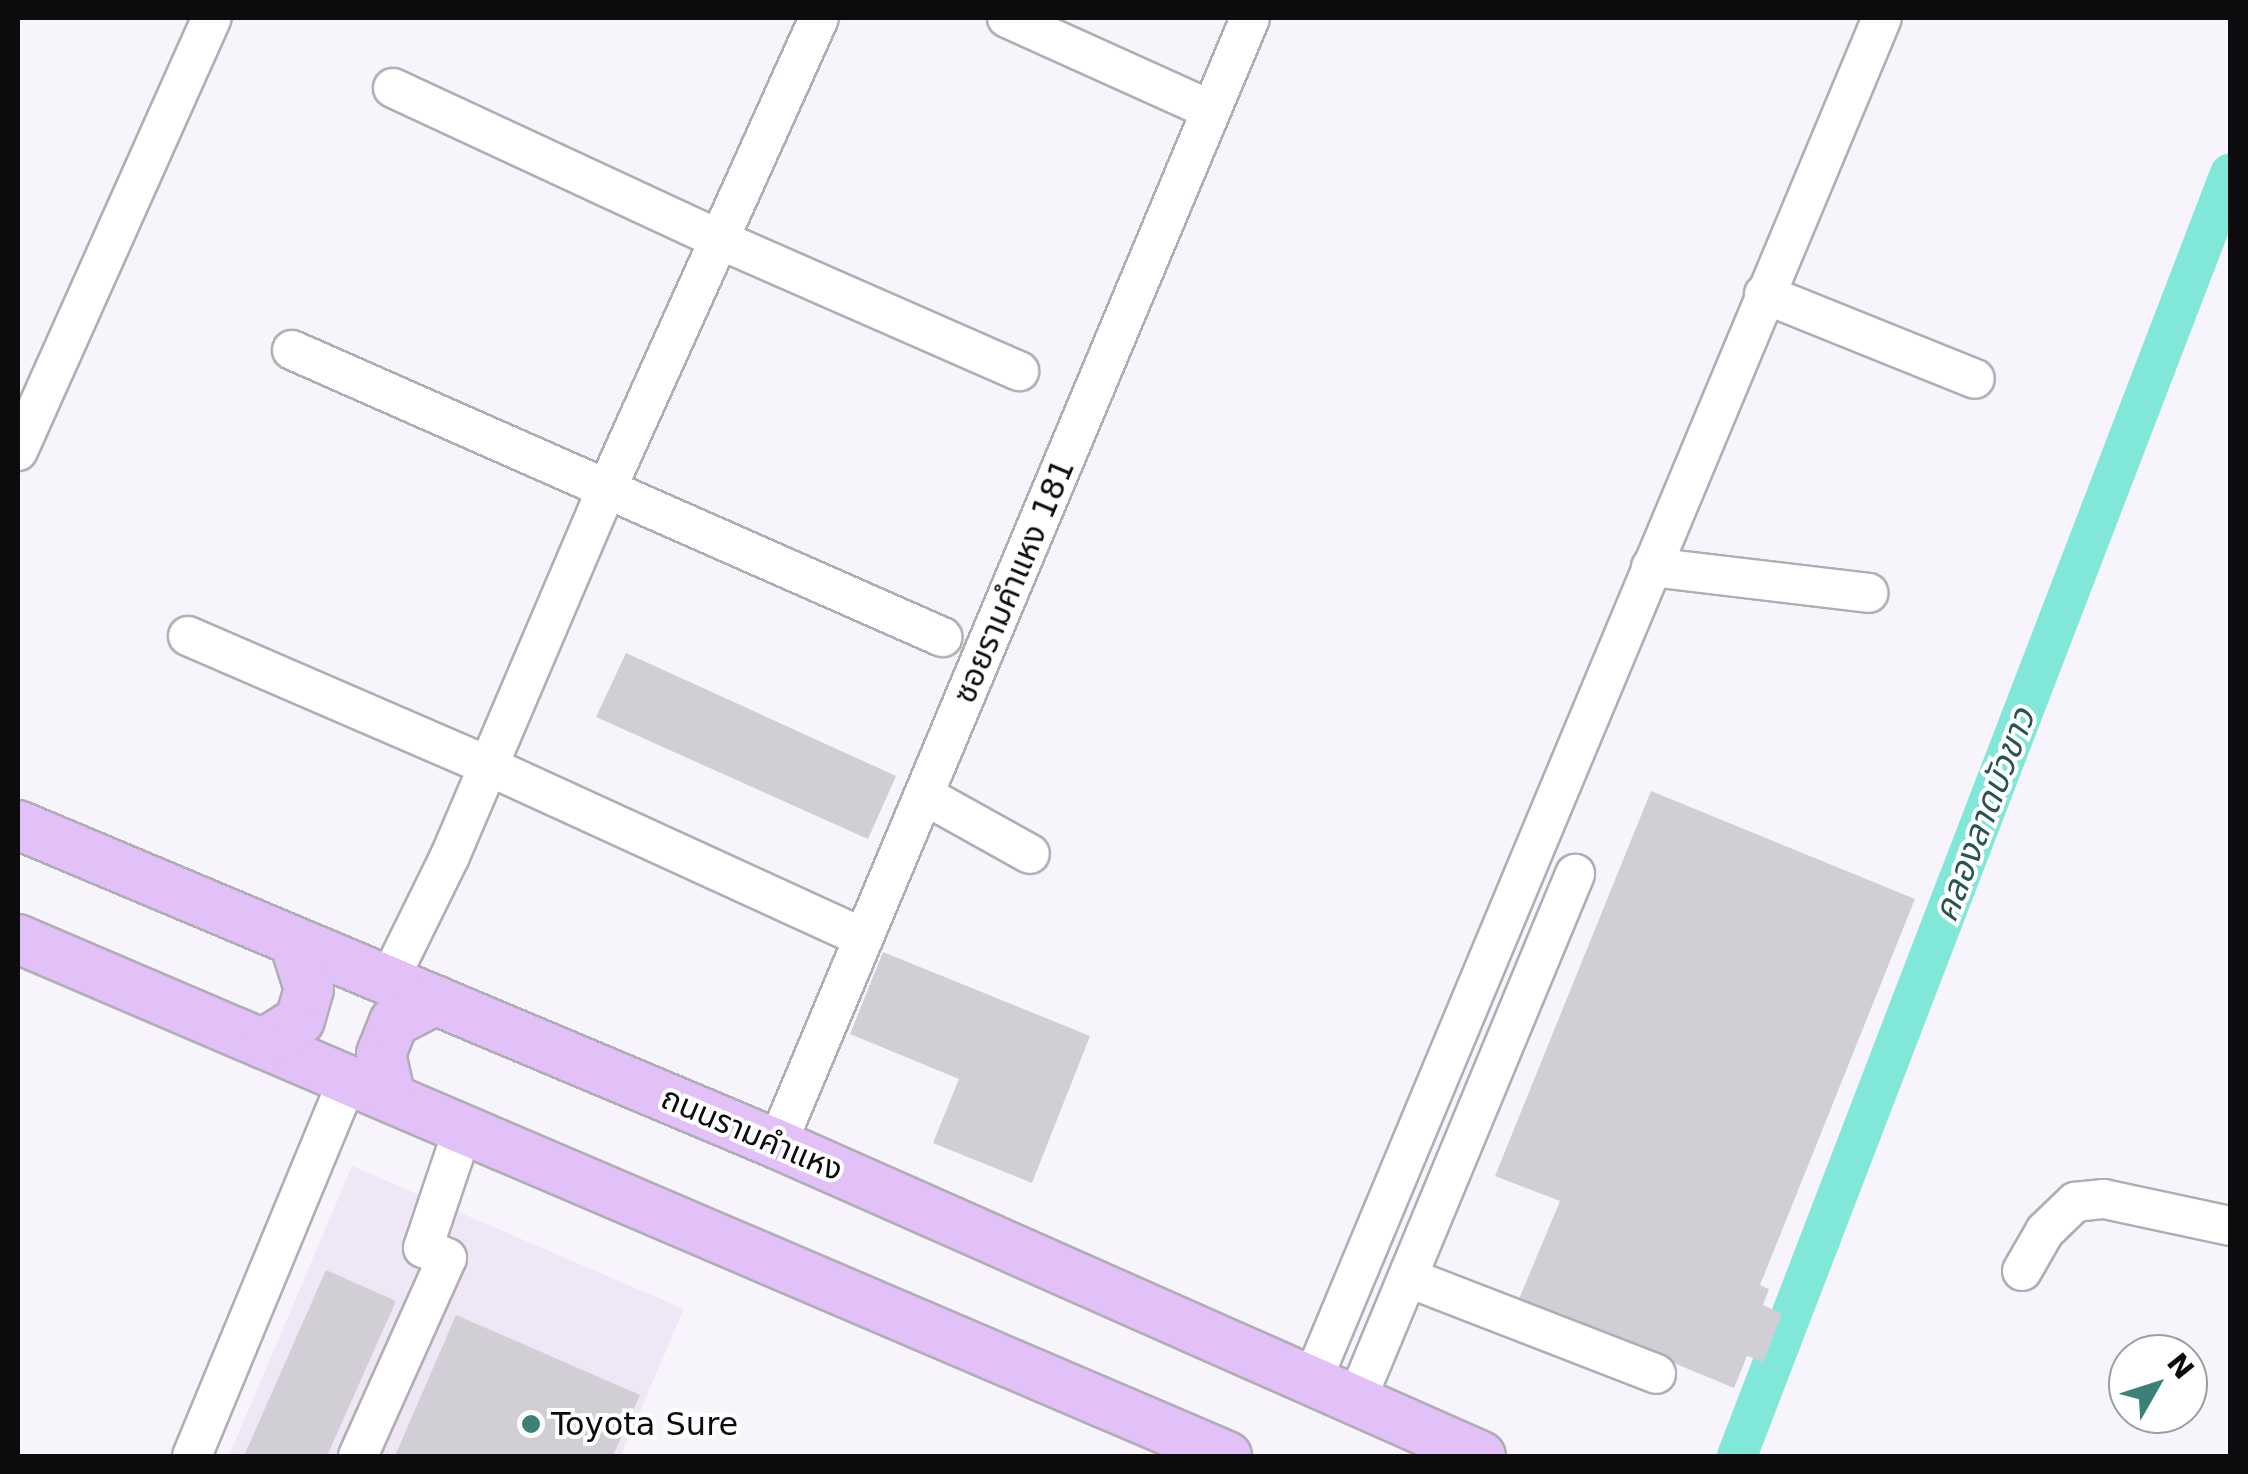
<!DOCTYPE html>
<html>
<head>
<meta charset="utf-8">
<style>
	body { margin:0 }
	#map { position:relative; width:2248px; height:1474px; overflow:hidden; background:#f8f4fc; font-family:"DejaVu Sans","Noto Sans Thai",sans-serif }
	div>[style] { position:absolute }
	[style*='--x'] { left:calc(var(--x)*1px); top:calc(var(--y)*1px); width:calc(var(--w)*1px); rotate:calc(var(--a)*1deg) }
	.built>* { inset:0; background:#efe7f5 }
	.canal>* { height:40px; margin:-20px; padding:0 20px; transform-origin:20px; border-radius:20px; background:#81e8d9 }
	.building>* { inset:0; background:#d2ced5 }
	.roads { filter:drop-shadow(2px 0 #b1adb4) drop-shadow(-2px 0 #b1adb4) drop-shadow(0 2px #b1adb4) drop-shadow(0 -2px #b1adb4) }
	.minor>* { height:38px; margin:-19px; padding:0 19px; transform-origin:19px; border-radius:19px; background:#fff }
	.major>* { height:48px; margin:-24px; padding:0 24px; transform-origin:24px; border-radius:24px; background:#e2c1f8 }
	.dots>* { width:28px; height:28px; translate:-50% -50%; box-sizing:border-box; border:5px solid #fff; border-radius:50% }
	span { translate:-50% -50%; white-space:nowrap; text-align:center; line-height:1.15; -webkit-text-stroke:8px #fff; paint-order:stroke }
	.street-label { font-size:32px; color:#0d0b0e }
	.poi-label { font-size:32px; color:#0d0b0e }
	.left { translate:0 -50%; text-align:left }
	.water-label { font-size:35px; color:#27554f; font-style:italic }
	.frame { position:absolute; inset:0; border:20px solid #0d0b0e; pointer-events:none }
	.north { position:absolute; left:2108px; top:1334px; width:100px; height:100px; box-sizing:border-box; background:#fff; border:2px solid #9e9d9f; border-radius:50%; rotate:51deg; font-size:28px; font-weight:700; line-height:40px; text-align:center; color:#0d0b0e }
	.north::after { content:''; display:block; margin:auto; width:35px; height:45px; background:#3b8178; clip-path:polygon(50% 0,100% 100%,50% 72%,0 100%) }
</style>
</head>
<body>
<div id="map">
	<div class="built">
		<i style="clip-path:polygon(352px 1166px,684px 1309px,621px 1456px,229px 1456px)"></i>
	</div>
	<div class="canal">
		<i style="--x:1737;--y:1456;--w:1374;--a:-68.97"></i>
	</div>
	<div class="building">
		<i style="clip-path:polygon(626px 653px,896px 776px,868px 839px,596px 717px)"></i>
		<i style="clip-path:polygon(1651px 791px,1915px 899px,1760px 1285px,1769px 1289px,1763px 1305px,1782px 1314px,1763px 1362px,1747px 1356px,1734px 1388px,1519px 1299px,1560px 1201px,1495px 1176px)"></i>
		<i style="clip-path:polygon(883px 952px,1090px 1036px,1032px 1183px,933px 1143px,959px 1079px,850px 1034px)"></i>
		<i style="clip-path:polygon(326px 1270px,396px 1301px,327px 1456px,244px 1456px)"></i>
		<i style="clip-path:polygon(456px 1315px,640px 1395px,613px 1456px,395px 1456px)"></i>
	</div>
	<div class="roads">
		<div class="minor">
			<i style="--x:1007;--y:18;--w:224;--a:24.3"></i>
			<i style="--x:393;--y:88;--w:358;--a:24.9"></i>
			<i style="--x:718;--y:239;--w:329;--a:23.7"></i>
			<i style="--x:1764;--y:294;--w:227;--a:21.9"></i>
			<i style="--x:292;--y:350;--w:711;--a:23.82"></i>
			<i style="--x:18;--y:451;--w:474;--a:-65.9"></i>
			<i style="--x:1651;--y:567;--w:219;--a:6.8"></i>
			<i style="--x:188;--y:636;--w:327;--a:23.4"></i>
			<i style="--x:488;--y:766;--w:413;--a:24.6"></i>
			<i style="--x:924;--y:795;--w:121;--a:29.1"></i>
			<i style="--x:388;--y:982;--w:140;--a:-63.8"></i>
			<i style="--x:450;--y:856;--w:402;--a:-66.9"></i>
			<i style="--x:608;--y:486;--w:513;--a:-65.73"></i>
			<i style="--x:777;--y:1144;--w:1221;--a:-67.21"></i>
			<i style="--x:2022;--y:1271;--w:46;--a:-60.1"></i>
			<i style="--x:2045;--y:1231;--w:42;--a:-44"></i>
			<i style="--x:2075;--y:1202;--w:29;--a:-6"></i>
			<i style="--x:2104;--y:1199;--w:129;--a:12.1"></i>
			<i style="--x:1409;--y:1278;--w:265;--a:21.2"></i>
			<i style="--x:1312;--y:1381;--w:1477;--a:-67.31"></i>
			<i style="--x:1356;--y:1401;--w:571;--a:-67.43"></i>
			<i style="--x:192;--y:1456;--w:408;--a:-67.5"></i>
			<i style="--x:358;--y:1456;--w:217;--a:-65.8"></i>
			<i style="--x:447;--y:1258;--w:26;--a:-157"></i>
			<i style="--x:423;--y:1248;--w:126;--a:-71.4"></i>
		</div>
		<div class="major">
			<i style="--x:18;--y:825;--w:823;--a:22.8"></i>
			<i style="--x:777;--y:1144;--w:770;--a:23.9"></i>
			<i style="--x:18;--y:939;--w:1315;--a:23.15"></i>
			<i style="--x:263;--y:1044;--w:44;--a:-33"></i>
			<i style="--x:300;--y:1020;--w:32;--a:-74"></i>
			<i style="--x:309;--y:989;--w:49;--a:-107.7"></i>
			<i style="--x:391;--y:1098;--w:45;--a:-102.8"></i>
			<i style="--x:381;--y:1054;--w:35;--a:-68"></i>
			<i style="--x:394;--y:1022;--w:47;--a:-27.6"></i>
		</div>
	</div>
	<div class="dots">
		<i style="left:531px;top:1424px;background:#3b8178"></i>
	</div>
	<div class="street-label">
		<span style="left:1014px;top:581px;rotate:-67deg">ซอยรามคำแหง 181</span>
		<span style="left:752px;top:1134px;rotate:23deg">ถนนรามคำแหง</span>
	</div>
	<div class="poi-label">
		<span class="left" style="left:551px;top:1424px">Toyota Sure</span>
	</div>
	<div class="water-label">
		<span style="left:1984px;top:815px;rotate:-69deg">คลองลาดบัวขาว</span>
	</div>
	<div class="frame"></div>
	<div class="north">N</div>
</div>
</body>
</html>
